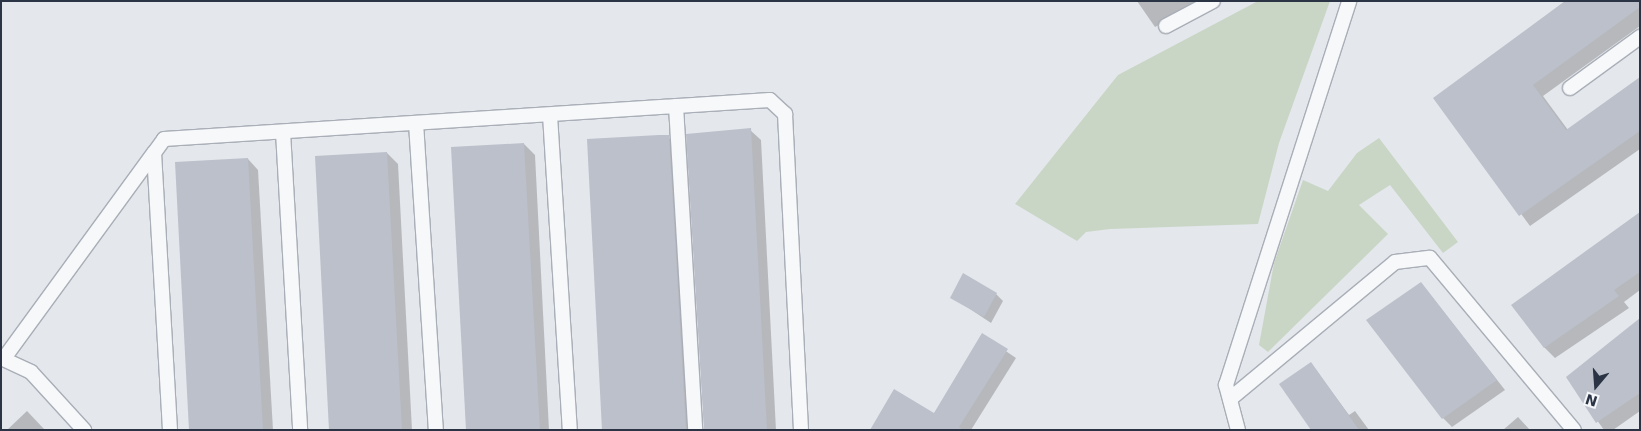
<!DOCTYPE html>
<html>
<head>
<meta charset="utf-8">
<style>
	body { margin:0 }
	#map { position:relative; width:1641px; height:431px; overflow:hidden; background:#e4e7ec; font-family:"DejaVu Sans",sans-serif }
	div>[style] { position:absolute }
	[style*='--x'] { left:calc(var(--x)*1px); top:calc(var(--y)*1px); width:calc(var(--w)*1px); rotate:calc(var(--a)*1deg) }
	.green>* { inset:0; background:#c9d6c5 }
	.shadow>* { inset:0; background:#0003 }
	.building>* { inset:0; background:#bbc0ca }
	.roads { filter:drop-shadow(1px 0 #a9aeb7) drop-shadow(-1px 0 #a9aeb7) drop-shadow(0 1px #a9aeb7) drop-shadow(0 -1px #a9aeb7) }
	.lane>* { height:14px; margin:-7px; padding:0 7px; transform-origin:7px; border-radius:7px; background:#f7f8fa }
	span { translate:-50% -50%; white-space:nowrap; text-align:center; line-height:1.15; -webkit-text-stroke:4px #f4f6f9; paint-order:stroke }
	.frame { position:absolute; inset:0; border:2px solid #2b3445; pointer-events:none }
	.north { position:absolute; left:1571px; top:361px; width:50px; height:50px; -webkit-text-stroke:4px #f4f6f9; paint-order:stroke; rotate:198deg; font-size:14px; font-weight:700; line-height:20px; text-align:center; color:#2b3445 }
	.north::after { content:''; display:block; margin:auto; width:18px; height:22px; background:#2b3445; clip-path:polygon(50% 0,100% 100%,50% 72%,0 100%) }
</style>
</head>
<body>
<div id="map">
	<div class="green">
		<i style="clip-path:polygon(1258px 1px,1330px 1px,1279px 143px,1258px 224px,1110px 229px,1086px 232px,1077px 241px,1015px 204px,1118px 75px)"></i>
		<i style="clip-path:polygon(1379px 138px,1458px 242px,1443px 253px,1390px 185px,1359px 205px,1388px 234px,1268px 352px,1259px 345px,1274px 263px,1303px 180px,1328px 191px,1357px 153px)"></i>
	</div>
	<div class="shadow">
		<i style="clip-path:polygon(1137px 1px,1205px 1px,1155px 27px)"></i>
		<i style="clip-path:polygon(1640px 1px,1640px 26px,1543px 96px,1568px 130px,1640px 78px,1640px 149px,1530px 226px,1435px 98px)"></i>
		<i style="clip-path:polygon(750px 130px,761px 140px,776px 430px,705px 430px)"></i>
		<i style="clip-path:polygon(668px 137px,679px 148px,696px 430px,603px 430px)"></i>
		<i style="clip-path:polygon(524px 144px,535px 155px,549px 430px,468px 430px)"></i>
		<i style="clip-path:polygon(387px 153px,398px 164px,412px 430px,330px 430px)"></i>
		<i style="clip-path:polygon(248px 159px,258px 170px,273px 430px,191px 430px)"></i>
		<i style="clip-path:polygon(1640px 213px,1640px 290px,1624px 302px,1629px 308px,1555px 358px,1544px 347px)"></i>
		<i style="clip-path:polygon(1421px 283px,1505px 390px,1452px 427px,1443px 418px)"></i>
		<i style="clip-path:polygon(996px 294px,1003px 301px,991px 323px,952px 297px)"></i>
		<i style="clip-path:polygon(1640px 324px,1640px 411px,1613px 430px,1604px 430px,1567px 378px)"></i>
		<i style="clip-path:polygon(982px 335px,1016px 358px,971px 430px,872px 430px,935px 414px)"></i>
		<i style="clip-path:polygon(1311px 363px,1349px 415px,1355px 411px,1369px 430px,1313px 430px)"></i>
		<i style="clip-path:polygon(27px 411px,45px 430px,7px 430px)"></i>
		<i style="clip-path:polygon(1518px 417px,1530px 430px,1503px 430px)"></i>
	</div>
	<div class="building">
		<i style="clip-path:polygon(1565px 1px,1640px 1px,1640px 7px,1533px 85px,1566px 130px,1640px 77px,1640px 131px,1519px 216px,1433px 98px)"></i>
		<i style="clip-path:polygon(751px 128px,767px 430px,704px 430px,686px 134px)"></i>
		<i style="clip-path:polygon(659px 135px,669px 135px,686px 430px,602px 430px,587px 139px)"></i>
		<i style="clip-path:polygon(524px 143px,540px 430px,466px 430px,451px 147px)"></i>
		<i style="clip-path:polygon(387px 152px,402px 430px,329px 430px,315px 156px)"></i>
		<i style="clip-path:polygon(248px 158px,263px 430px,189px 430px,175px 162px)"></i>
		<i style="clip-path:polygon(1640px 212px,1640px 272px,1614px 290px,1619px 296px,1544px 348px,1511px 305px)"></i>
		<i style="clip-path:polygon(963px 273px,997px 293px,984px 317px,950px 298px)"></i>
		<i style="clip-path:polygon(1421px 282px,1497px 380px,1442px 419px,1366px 320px)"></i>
		<i style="clip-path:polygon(1640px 318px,1640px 393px,1596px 423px,1566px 377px)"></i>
		<i style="clip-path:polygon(982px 333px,1008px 349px,959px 427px,963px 430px,870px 430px,894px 389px,934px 413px)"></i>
		<i style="clip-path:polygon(1311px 362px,1359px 430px,1311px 430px,1279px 384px)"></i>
	</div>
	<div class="roads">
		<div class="lane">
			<i style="--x:1166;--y:26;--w:53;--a:-28"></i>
			<i style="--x:1570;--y:88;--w:87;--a:-36.1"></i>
			<i style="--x:676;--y:106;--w:325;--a:86.6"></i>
			<i style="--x:550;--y:115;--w:316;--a:86.4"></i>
			<i style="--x:416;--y:123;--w:308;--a:86.3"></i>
			<i style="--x:283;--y:132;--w:298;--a:86.7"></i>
			<i style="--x:5;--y:357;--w:253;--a:-53.9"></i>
			<i style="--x:1;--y:358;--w:33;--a:25"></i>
			<i style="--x:31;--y:372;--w:79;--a:47.6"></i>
			<i style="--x:1230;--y:399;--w:214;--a:-39.7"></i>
			<i style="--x:1395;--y:262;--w:35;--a:-7"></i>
			<i style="--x:1430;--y:258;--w:224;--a:50.1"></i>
			<i style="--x:170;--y:430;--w:277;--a:-93.3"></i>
			<i style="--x:154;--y:153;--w:17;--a:-54"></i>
			<i style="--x:164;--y:139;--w:607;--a:-3.68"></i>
			<i style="--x:770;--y:100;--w:21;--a:43"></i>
			<i style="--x:785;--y:114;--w:316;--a:87.1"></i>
			<i style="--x:1238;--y:430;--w:47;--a:-104.9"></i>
			<i style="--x:1226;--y:385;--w:403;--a:-72.2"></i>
		</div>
	</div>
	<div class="frame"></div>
	<div class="north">N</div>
</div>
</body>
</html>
